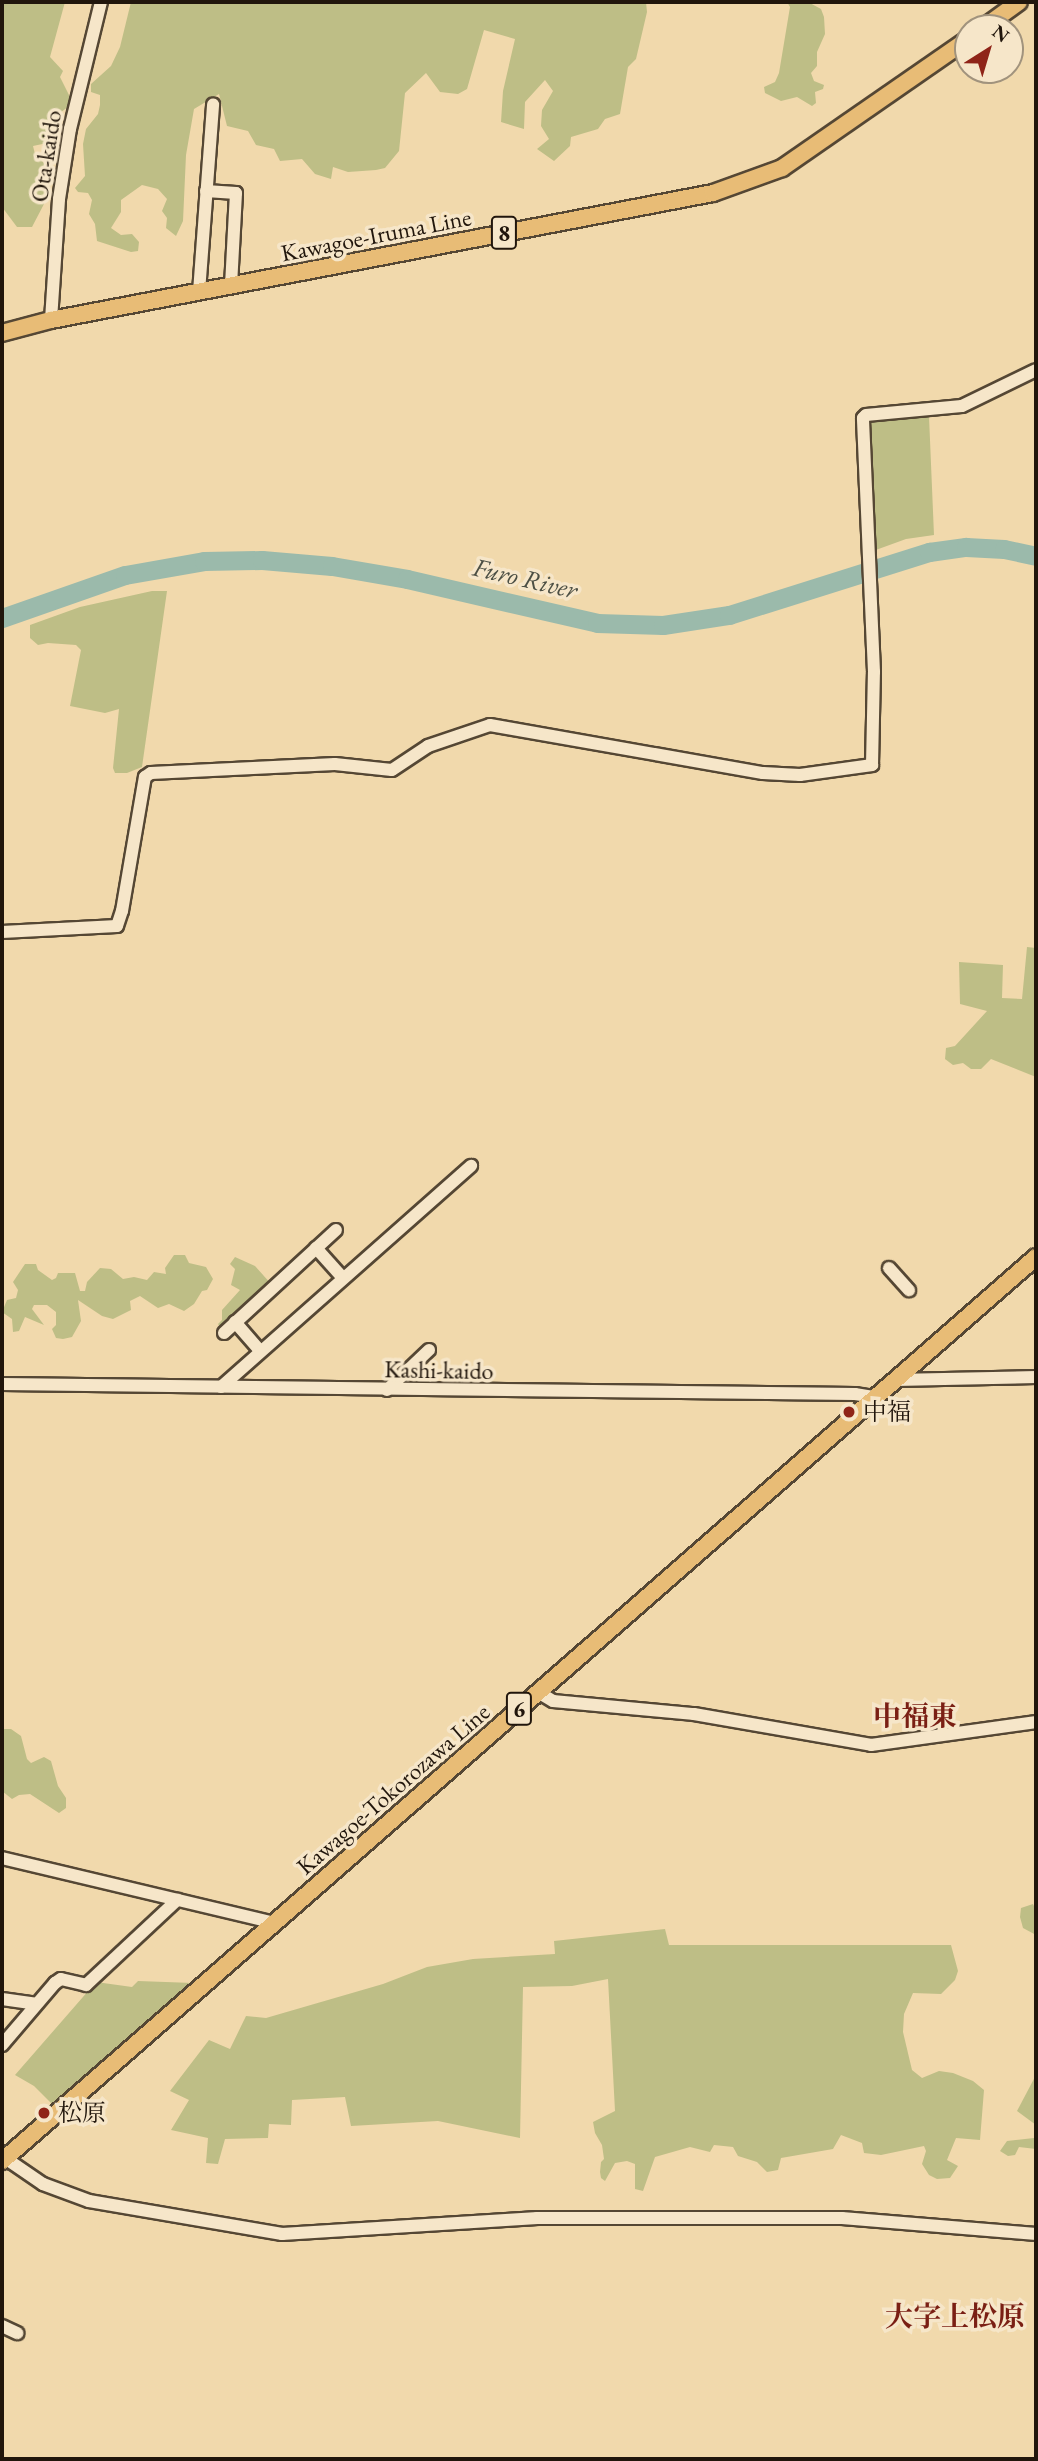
<!DOCTYPE html>
<html>
<head>
<meta charset="utf-8">
<style>
	body { margin:0 }
	#map { position:relative; width:1038px; height:2461px; overflow:hidden; background:#f1d9ac; font-family:"EB Garamond","Noto Serif JP",serif }
	div>[style] { position:absolute }
	[style*='--x'] { left:calc(var(--x)*1px); top:calc(var(--y)*1px); width:calc(var(--w)*1px); rotate:calc(var(--a)*1deg) }
	.green>* { inset:0; background:#bebe86 }
	.river>* { height:19px; margin:-9.5px; padding:0 9.5px; transform-origin:9.5px; border-radius:9.5px; background:#9bbaab }
	.roads { filter:drop-shadow(2px 0 #554734) drop-shadow(-2px 0 #554734) drop-shadow(0 2px #554734) drop-shadow(0 -2px #554734) }
	.minor>* { height:12px; margin:-6px; padding:0 6px; transform-origin:6px; border-radius:6px; background:#f6e6c9 }
	.major>* { height:16px; margin:-8px; padding:0 8px; transform-origin:8px; border-radius:8px; background:#e8bc76 }
	.dots>* { width:19px; height:19px; translate:-50% -50%; box-sizing:border-box; border:4px solid #f6e6c9; border-radius:50% }
	span { translate:-50% -50%; white-space:nowrap; text-align:center; line-height:1.15; -webkit-text-stroke:7px #f6e6c9; paint-order:stroke }
	.shield-label span { padding:2px 5px; background:#f6e6c9; border:2px solid; border-radius:5px; -webkit-text-stroke-width:0 }
	.shield-label { font-size:23px; color:#21160c; font-weight:700 }
	.street-label { font-size:24px; color:#21160c }
	.poi-label { font-size:24px; color:#21160c }
	.left { translate:0 -50%; text-align:left }
	.water-label { font-size:26px; color:#4c4f44; font-style:italic }
	.quarter-label { font-size:28px; color:#7a1f14; font-weight:700 }
	.frame { position:absolute; inset:0; border:4px solid #21160c; pointer-events:none }
	.north { position:absolute; left:954px; top:14px; width:70px; height:70px; box-sizing:border-box; background:#f6e6c9; border:2px solid #a1937d; border-radius:50%; rotate:37deg; font-size:19px; font-weight:700; line-height:28px; text-align:center; color:#21160c }
	.north::after { content:''; display:block; margin:auto; width:24px; height:32px; background:#8f2418; clip-path:polygon(50% 0,100% 100%,50% 72%,0 100%) }
</style>
</head>
<body>
<div id="map">
	<div class="green">
		<i style="clip-path:polygon(2px 2px,65px 2px,50px 57px,63px 71px,60px 77px,70px 97px,69px 106px,60px 113px,47px 143px,33px 146px,35px 154px,54px 173px,44px 204px,32px 227px,17px 227px,2px 207px)"></i>
		<i style="clip-path:polygon(131px 2px,646px 2px,647px 12px,636px 59px,628px 67px,620px 114px,605px 119px,598px 129px,571px 137px,570px 146px,554px 161px,537px 149px,549px 139px,541px 126px,542px 110px,553px 91px,545px 80px,525px 102px,524px 129px,501px 122px,503px 91px,515px 39px,484px 30px,467px 89px,458px 94px,440px 92px,426px 73px,405px 93px,399px 151px,385px 168px,376px 170px,348px 172px,333px 167px,331px 179px,315px 174px,302px 159px,280px 161px,274px 149px,256px 145px,248px 131px,227px 126px,219px 94px,194px 109px,186px 155px,183px 221px,176px 236px,166px 228px,167px 218px,162px 211px,167px 199px,158px 189px,142px 185px,121px 200px,121px 212px,111px 228px,121px 235px,132px 234px,139px 242px,138px 251px,131px 252px,97px 241px,95px 224px,89px 214px,92px 200px,88px 193px,78px 192px,75px 188px,85px 176px,83px 144px,86px 129px,98px 114px,100px 105px,100px 95px,91px 92px,91px 84px,111px 66px,120px 47px)"></i>
		<i style="clip-path:polygon(787px 2px,808px 2px,821px 9px,824px 17px,825px 34px,817px 52px,817px 66px,811px 73px,814px 81px,824px 85px,823px 89px,815px 92px,816px 103px,812px 106px,797px 97px,781px 101px,765px 93px,764px 87px,775px 82px,779px 73px,790px 7px)"></i>
		<i style="clip-path:polygon(929px 416px,934px 535px,906px 539px,873px 551px,867px 423px,878px 419px)"></i>
		<i style="clip-path:polygon(152px 591px,167px 591px,142px 767px,127px 773px,115px 773px,113px 768px,119px 709px,105px 713px,70px 706px,81px 650px,76px 645px,48px 643px,38px 645px,30px 638px,30px 625px,80px 607px)"></i>
		<i style="clip-path:polygon(1027px 947px,1036px 948px,1036px 1077px,991px 1059px,981px 1069px,971px 1069px,963px 1063px,953px 1065px,945px 1059px,946px 1048px,955px 1046px,987px 1011px,960px 1004px,959px 962px,1003px 965px,1002px 998px,1022px 999px)"></i>
		<i style="clip-path:polygon(174px 1255px,185px 1255px,189px 1263px,206px 1267px,213px 1279px,207px 1290px,202px 1291px,194px 1304px,184px 1311px,169px 1304px,158px 1308px,140px 1296px,130px 1301px,131px 1310px,113px 1319px,102px 1316px,78px 1300px,81px 1321px,72px 1337px,63px 1339px,56px 1338px,52px 1329px,56px 1325px,56px 1312px,47px 1305px,34px 1305px,32px 1309px,44px 1325px,25px 1317px,19px 1331px,13px 1332px,12px 1319px,2px 1312px,7px 1300px,16px 1298px,18px 1290px,13px 1282px,25px 1264px,36px 1264px,38px 1270px,52px 1280px,56px 1278px,58px 1273px,75px 1273px,80px 1291px,85px 1291px,87px 1282px,100px 1268px,111px 1269px,123px 1279px,134px 1277px,147px 1280px,154px 1272px,166px 1274px,165px 1268px)"></i>
		<i style="clip-path:polygon(235px 1257px,255px 1266px,272px 1285px,222px 1330px,218px 1324px,222px 1320px,222px 1310px,240px 1290px,231px 1285px,235px 1269px,230px 1264px)"></i>
		<i style="clip-path:polygon(2px 1729px,11px 1729px,21px 1736px,27px 1759px,31px 1763px,44px 1757px,51px 1761px,58px 1786px,66px 1798px,66px 1808px,59px 1813px,30px 1794px,19px 1795px,12px 1799px,2px 1791px)"></i>
		<i style="clip-path:polygon(1033px 1904px,1036px 1910px,1036px 1935px,1023px 1928px,1020px 1917px,1021px 1908px)"></i>
		<i style="clip-path:polygon(665px 1929px,669px 1945px,951px 1945px,958px 1971px,955px 1980px,941px 1994px,913px 1993px,904px 2014px,903px 2032px,912px 2070px,922px 2078px,939px 2071px,953px 2073px,973px 2081px,984px 2090px,980px 2140px,956px 2138px,947px 2160px,958px 2166px,950px 2178px,937px 2179px,929px 2175px,922px 2164px,926px 2151px,924px 2146px,881px 2155px,864px 2153px,862px 2143px,841px 2135px,833px 2149px,781px 2158px,778px 2170px,767px 2172px,757px 2162px,738px 2156px,733px 2147px,714px 2145px,710px 2152px,690px 2147px,655px 2157px,643px 2191px,635px 2189px,635px 2164px,627px 2161px,615px 2163px,605px 2181px,601px 2178px,600px 2172px,601px 2162px,604px 2159px,602px 2145px,595px 2133px,593px 2122px,615px 2111px,608px 1979px,572px 1986px,523px 1987px,520px 2138px,438px 2121px,351px 2126px,345px 2097px,292px 2100px,291px 2125px,269px 2124px,268px 2138px,225px 2139px,218px 2164px,206px 2163px,208px 2138px,171px 2130px,189px 2100px,170px 2091px,209px 2040px,230px 2049px,246px 2016px,266px 2018px,383px 1984px,427px 1967px,473px 1959px,555px 1954px,554px 1941px)"></i>
		<i style="clip-path:polygon(138px 1981px,193px 1983px,53px 2105px,34px 2086px,15px 2075px,96px 1982px,132px 1987px)"></i>
		<i style="clip-path:polygon(1036px 2075px,1036px 2125px,1017px 2111px)"></i>
		<i style="clip-path:polygon(1036px 2131px,1036px 2149px,1019px 2147px,1015px 2155px,1008px 2156px,1000px 2151px,1007px 2141px,1034px 2138px)"></i>
	</div>
	<div class="river">
		<i style="--x:2;--y:618;--w:130;--a:-19.3"></i>
		<i style="--x:125;--y:575;--w:80;--a:-10"></i>
		<i style="--x:204;--y:561;--w:58;--a:-1"></i>
		<i style="--x:262;--y:560;--w:70;--a:4.9"></i>
		<i style="--x:332;--y:566;--w:76;--a:9.8"></i>
		<i style="--x:407;--y:579;--w:195;--a:13"></i>
		<i style="--x:597;--y:623;--w:66;--a:1.7"></i>
		<i style="--x:663;--y:625;--w:67;--a:-8.6"></i>
		<i style="--x:729;--y:615;--w:210;--a:-17.5"></i>
		<i style="--x:929;--y:552;--w:37;--a:-8"></i>
		<i style="--x:966;--y:547;--w:38;--a:3"></i>
		<i style="--x:1004;--y:549;--w:33;--a:12"></i>
	</div>
	<div class="roads">
		<div class="minor">
			<i style="--x:206;--y:191;--w:30;--a:4"></i>
			<i style="--x:236;--y:193;--w:93;--a:93.1"></i>
			<i style="--x:199;--y:292;--w:188;--a:-85.7"></i>
			<i style="--x:51;--y:320;--w:121;--a:-86.2"></i>
			<i style="--x:59;--y:199;--w:71;--a:-81.1"></i>
			<i style="--x:70;--y:129;--w:131;--a:-76.3"></i>
			<i style="--x:2;--y:932;--w:115;--a:-3"></i>
			<i style="--x:117;--y:926;--w:16;--a:-72"></i>
			<i style="--x:122;--y:911;--w:136;--a:-80.3"></i>
			<i style="--x:145;--y:777;--w:7;--a:-34"></i>
			<i style="--x:151;--y:773;--w:184;--a:-2.8"></i>
			<i style="--x:335;--y:764;--w:57;--a:6"></i>
			<i style="--x:392;--y:770;--w:43;--a:-33.7"></i>
			<i style="--x:428;--y:746;--w:65;--a:-18.7"></i>
			<i style="--x:490;--y:725;--w:277;--a:10"></i>
			<i style="--x:763;--y:773;--w:37;--a:3"></i>
			<i style="--x:800;--y:775;--w:73;--a:-7.9"></i>
			<i style="--x:872;--y:765;--w:93;--a:-88.8"></i>
			<i style="--x:874;--y:672;--w:254;--a:-92.5"></i>
			<i style="--x:863;--y:418;--w:4;--a:-45"></i>
			<i style="--x:866;--y:415;--w:96;--a:-5.4"></i>
			<i style="--x:962;--y:406;--w:82;--a:-25.9"></i>
			<i style="--x:316;--y:1248;--w:40;--a:48"></i>
			<i style="--x:889;--y:1268;--w:30;--a:48"></i>
			<i style="--x:235;--y:1322;--w:38;--a:49"></i>
			<i style="--x:224;--y:1333;--w:152;--a:-42.6"></i>
			<i style="--x:895;--y:1380;--w:141;--a:-1.2"></i>
			<i style="--x:2;--y:1384;--w:853;--a:0.67"></i>
			<i style="--x:855;--y:1394;--w:20;--a:9"></i>
			<i style="--x:221;--y:1387;--w:334;--a:-41.5"></i>
			<i style="--x:387;--y:1390;--w:58;--a:-43.6"></i>
			<i style="--x:538;--y:1692;--w:17;--a:31"></i>
			<i style="--x:553;--y:1701;--w:142;--a:5.3"></i>
			<i style="--x:694;--y:1714;--w:180;--a:9.9"></i>
			<i style="--x:871;--y:1745;--w:167;--a:-7.9"></i>
			<i style="--x:2;--y:1858;--w:280;--a:13.4"></i>
			<i style="--x:2;--y:1999;--w:34;--a:8"></i>
			<i style="--x:2;--y:2045;--w:82;--a:-49.5"></i>
			<i style="--x:55;--y:1983;--w:7;--a:-34"></i>
			<i style="--x:61;--y:1979;--w:26;--a:13"></i>
			<i style="--x:86;--y:1985;--w:125;--a:-43"></i>
			<i style="--x:5;--y:2158;--w:46;--a:34.4"></i>
			<i style="--x:43;--y:2184;--w:49;--a:20.3"></i>
			<i style="--x:89;--y:2201;--w:196;--a:9.7"></i>
			<i style="--x:282;--y:2234;--w:256;--a:-3.6"></i>
			<i style="--x:537;--y:2218;--w:305;--a:0"></i>
			<i style="--x:842;--y:2218;--w:195;--a:4.7"></i>
			<i style="--x:2;--y:2326;--w:17;--a:25"></i>
		</div>
		<div class="major">
			<i style="--x:983;--y:28;--w:44;--a:-35.8"></i>
			<i style="--x:2;--y:333;--w:51;--a:-14.9"></i>
			<i style="--x:51;--y:320;--w:674;--a:-10.86"></i>
			<i style="--x:713;--y:193;--w:73;--a:-19.9"></i>
			<i style="--x:782;--y:168;--w:226;--a:-34.7"></i>
			<i style="--x:2;--y:2161;--w:1373;--a:-41.16"></i>
		</div>
	</div>
	<div class="dots">
		<i style="left:849px;top:1412px;background:#8f2418"></i>
		<i style="left:44px;top:2113px;background:#8f2418"></i>
	</div>
	<div class="shield-label">
		<span style="left:504px;top:233px">8</span>
		<span style="left:519px;top:1709px">6</span>
	</div>
	<div class="street-label">
		<span style="left:46px;top:156px;rotate:-81deg">Ota-kaido</span>
		<span style="left:376px;top:235px;rotate:-11deg">Kawagoe-Iruma Line</span>
		<span style="left:439px;top:1370px;rotate:1deg">Kashi-kaido</span>
		<span style="left:393px;top:1789px;rotate:-41deg">Kawagoe-Tokorozawa Line</span>
	</div>
	<div class="poi-label">
		<span class="left" style="left:863px;top:1412px">中福</span>
		<span class="left" style="left:58px;top:2113px">松原</span>
	</div>
	<div class="water-label">
		<span style="left:525px;top:579px;rotate:13deg">Furo River</span>
	</div>
	<div class="quarter-label">
		<span style="left:915px;top:1716px">中福東</span>
		<span style="left:955px;top:2316px">大字上松原</span>
	</div>
	<div class="frame"></div>
	<div class="north">N</div>
</div>
</body>
</html>
